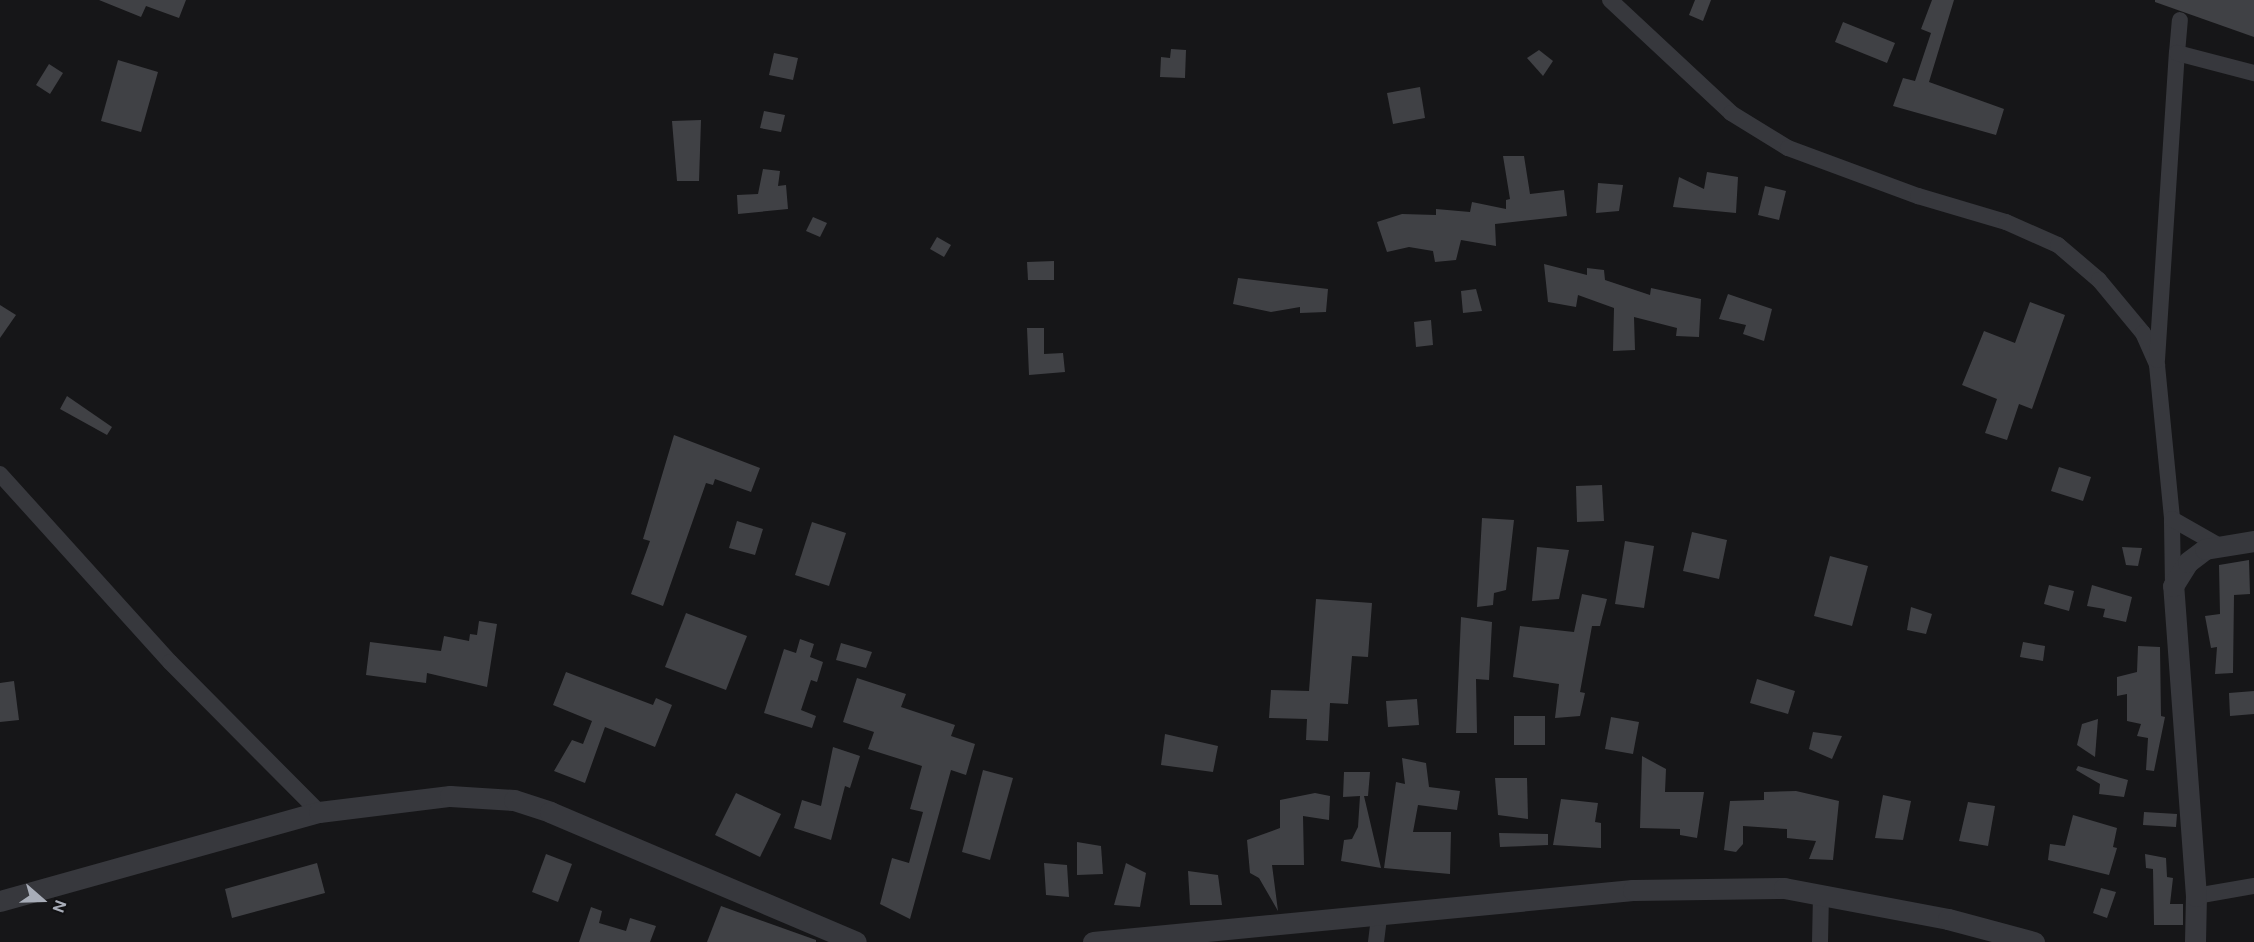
<!DOCTYPE html>
<html>
<head>
<meta charset="utf-8">
<style>
	body { margin:0 }
	#map { position:relative; width:2254px; height:942px; overflow:hidden; background:#161618; font-family:"DM Sans",sans-serif }
	div>[style] { position:absolute }
	[style*='--x'] { left:calc(var(--x)*1px); top:calc(var(--y)*1px); width:calc(var(--w)*1px); rotate:calc(var(--a)*1deg) }
	.building>* { inset:0; background:#404145 }
	.minor>* { height:16px; margin:-8px; padding:0 8px; transform-origin:8px; border-radius:8px; background:#37383d }
	.tertiary>* { height:21px; margin:-10.5px; padding:0 10.5px; transform-origin:10.5px; border-radius:10.5px; background:#37383d }
	span { translate:-50% -50%; white-space:nowrap; text-align:center; line-height:1.15; -webkit-text-stroke:4.5px #111113; paint-order:stroke }
	.north { position:absolute; left:12px; top:870px; width:60px; height:60px; -webkit-text-stroke:4px #111113; paint-order:stroke; rotate:110deg; font-size:16px; font-weight:700; line-height:24px; text-align:center; color:#a8adb8 }
	.north::after { content:''; display:block; margin:auto; width:21px; height:27px; background:#a8adb8; clip-path:polygon(50% 0,100% 100%,50% 72%,0 100%) }
</style>
</head>
<body>
<div id="map">
	<div class="building">
		<i style="clip-path:polygon(99px 0,186px 0,179px 18px,146px 6px,141px 17px)"></i>
		<i style="clip-path:polygon(1695px 0,1711px 0,1703px 21px,1689px 15px)"></i>
		<i style="clip-path:polygon(1932px 0,1954px 0,1929px 82px,2004px 109px,1996px 135px,1893px 106px,1903px 78px,1915px 81px,1931px 33px,1921px 29px)"></i>
		<i style="clip-path:polygon(2155px 0,2254px 0,2254px 37px,2155px 2px)"></i>
		<i style="clip-path:polygon(1843px 22px,1895px 43px,1887px 63px,1835px 42px)"></i>
		<i style="clip-path:polygon(1171px 49px,1186px 50px,1185px 78px,1160px 77px,1161px 57px,1170px 58px)"></i>
		<i style="clip-path:polygon(1539px 50px,1553px 61px,1543px 76px,1527px 58px)"></i>
		<i style="clip-path:polygon(774px 53px,798px 58px,793px 80px,769px 75px)"></i>
		<i style="clip-path:polygon(118px 60px,158px 72px,141px 132px,101px 121px)"></i>
		<i style="clip-path:polygon(49px 64px,63px 73px,50px 94px,36px 85px)"></i>
		<i style="clip-path:polygon(1420px 87px,1425px 118px,1393px 124px,1387px 93px)"></i>
		<i style="clip-path:polygon(764px 111px,785px 115px,781px 132px,760px 128px)"></i>
		<i style="clip-path:polygon(701px 120px,699px 181px,677px 181px,672px 121px)"></i>
		<i style="clip-path:polygon(1503px 156px,1524px 156px,1530px 194px,1564px 190px,1567px 216px,1495px 224px,1496px 246px,1461px 240px,1456px 260px,1435px 262px,1433px 251px,1409px 247px,1387px 252px,1377px 222px,1402px 214px,1436px 215px,1436px 209px,1470px 212px,1472px 202px,1506px 209px,1506px 200px,1510px 199px)"></i>
		<i style="clip-path:polygon(763px 169px,780px 171px,778px 186px,786px 185px,788px 209px,738px 214px,737px 195px,758px 194px)"></i>
		<i style="clip-path:polygon(1707px 172px,1738px 177px,1736px 213px,1673px 207px,1679px 177px,1704px 189px)"></i>
		<i style="clip-path:polygon(1598px 183px,1623px 185px,1619px 211px,1596px 213px)"></i>
		<i style="clip-path:polygon(1765px 186px,1786px 191px,1779px 220px,1758px 215px)"></i>
		<i style="clip-path:polygon(813px 217px,827px 223px,820px 237px,806px 231px)"></i>
		<i style="clip-path:polygon(937px 237px,951px 245px,944px 257px,930px 249px)"></i>
		<i style="clip-path:polygon(1054px 261px,1054px 280px,1028px 280px,1027px 262px)"></i>
		<i style="clip-path:polygon(1544px 264px,1587px 275px,1587px 268px,1604px 270px,1605px 280px,1650px 295px,1651px 288px,1701px 299px,1699px 337px,1676px 336px,1677px 328px,1634px 317px,1635px 350px,1613px 351px,1614px 308px,1578px 295px,1576px 307px,1548px 302px)"></i>
		<i style="clip-path:polygon(1238px 278px,1328px 289px,1326px 312px,1300px 313px,1300px 307px,1271px 312px,1233px 304px)"></i>
		<i style="clip-path:polygon(1476px 289px,1482px 311px,1463px 313px,1461px 291px)"></i>
		<i style="clip-path:polygon(1728px 294px,1772px 309px,1764px 341px,1743px 334px,1746px 325px,1719px 319px)"></i>
		<i style="clip-path:polygon(2030px 302px,2065px 315px,2032px 409px,2019px 404px,2007px 440px,1985px 433px,1997px 399px,1962px 385px,1984px 331px,2015px 343px)"></i>
		<i style="clip-path:polygon(0 305px,16px 315px,0 338px)"></i>
		<i style="clip-path:polygon(1431px 320px,1433px 345px,1416px 347px,1414px 322px)"></i>
		<i style="clip-path:polygon(1027px 328px,1044px 328px,1044px 354px,1063px 353px,1065px 372px,1029px 375px)"></i>
		<i style="clip-path:polygon(67px 396px,112px 427px,107px 435px,60px 409px)"></i>
		<i style="clip-path:polygon(674px 435px,760px 468px,751px 492px,715px 479px,713px 485px,706px 483px,663px 606px,631px 594px,650px 541px,643px 539px)"></i>
		<i style="clip-path:polygon(2059px 467px,2091px 477px,2083px 501px,2051px 491px)"></i>
		<i style="clip-path:polygon(1602px 485px,1604px 521px,1577px 522px,1576px 486px)"></i>
		<i style="clip-path:polygon(1482px 518px,1514px 520px,1506px 590px,1494px 593px,1493px 605px,1477px 607px)"></i>
		<i style="clip-path:polygon(737px 521px,763px 529px,755px 555px,729px 548px)"></i>
		<i style="clip-path:polygon(812px 522px,846px 533px,829px 586px,795px 575px)"></i>
		<i style="clip-path:polygon(1692px 532px,1727px 540px,1719px 579px,1683px 571px)"></i>
		<i style="clip-path:polygon(1625px 541px,1654px 546px,1644px 608px,1615px 604px)"></i>
		<i style="clip-path:polygon(1537px 547px,1569px 550px,1559px 599px,1532px 601px)"></i>
		<i style="clip-path:polygon(2122px 547px,2142px 548px,2138px 566px,2126px 565px)"></i>
		<i style="clip-path:polygon(1830px 556px,1868px 566px,1852px 626px,1814px 616px)"></i>
		<i style="clip-path:polygon(2249px 560px,2250px 594px,2234px 595px,2233px 673px,2215px 674px,2217px 647px,2211px 648px,2205px 616px,2220px 614px,2219px 565px)"></i>
		<i style="clip-path:polygon(2049px 585px,2074px 591px,2069px 611px,2044px 604px)"></i>
		<i style="clip-path:polygon(2092px 585px,2132px 597px,2126px 622px,2103px 617px,2105px 609px,2087px 606px)"></i>
		<i style="clip-path:polygon(1582px 594px,1607px 599px,1600px 626px,1592px 626px,1580px 692px,1585px 693px,1580px 716px,1555px 718px,1559px 684px,1513px 677px,1520px 626px,1574px 632px)"></i>
		<i style="clip-path:polygon(1316px 599px,1372px 603px,1368px 657px,1352px 656px,1348px 704px,1330px 703px,1328px 741px,1306px 740px,1307px 719px,1269px 718px,1271px 690px,1309px 691px)"></i>
		<i style="clip-path:polygon(1911px 607px,1932px 614px,1926px 634px,1907px 630px)"></i>
		<i style="clip-path:polygon(686px 613px,747px 636px,726px 690px,665px 667px)"></i>
		<i style="clip-path:polygon(1461px 617px,1492px 622px,1489px 680px,1476px 679px,1477px 733px,1456px 733px)"></i>
		<i style="clip-path:polygon(479px 621px,497px 624px,487px 687px,427px 673px,426px 683px,366px 675px,370px 642px,441px 651px,444px 636px,469px 641px,470px 634px,477px 635px)"></i>
		<i style="clip-path:polygon(800px 639px,814px 644px,810px 657px,823px 662px,817px 682px,811px 680px,801px 710px,816px 716px,812px 728px,764px 713px,784px 649px,796px 653px)"></i>
		<i style="clip-path:polygon(2023px 642px,2045px 646px,2043px 661px,2020px 657px)"></i>
		<i style="clip-path:polygon(841px 643px,872px 652px,866px 668px,836px 660px)"></i>
		<i style="clip-path:polygon(2138px 646px,2160px 647px,2161px 716px,2165px 717px,2154px 771px,2146px 770px,2148px 738px,2137px 736px,2141px 724px,2127px 721px,2127px 694px,2117px 696px,2117px 677px,2137px 672px)"></i>
		<i style="clip-path:polygon(566px 672px,653px 705px,656px 698px,672px 705px,655px 747px,605px 727px,585px 783px,554px 771px,572px 740px,583px 744px,592px 721px,553px 705px)"></i>
		<i style="clip-path:polygon(857px 678px,906px 694px,901px 707px,955px 725px,951px 736px,975px 744px,966px 775px,951px 770px,910px 919px,880px 904px,892px 858px,909px 863px,923px 812px,910px 809px,922px 766px,868px 749px,874px 732px,843px 722px)"></i>
		<i style="clip-path:polygon(1757px 679px,1795px 691px,1788px 714px,1750px 703px)"></i>
		<i style="clip-path:polygon(14px 681px,19px 720px,0 722px,0 683px)"></i>
		<i style="clip-path:polygon(2254px 691px,2254px 714px,2230px 716px,2229px 693px)"></i>
		<i style="clip-path:polygon(1417px 699px,1419px 725px,1388px 727px,1386px 701px)"></i>
		<i style="clip-path:polygon(1514px 716px,1545px 716px,1545px 745px,1514px 745px)"></i>
		<i style="clip-path:polygon(1611px 717px,1639px 722px,1633px 754px,1605px 749px)"></i>
		<i style="clip-path:polygon(2098px 719px,2095px 757px,2077px 745px,2082px 724px)"></i>
		<i style="clip-path:polygon(1813px 732px,1842px 736px,1832px 759px,1809px 749px)"></i>
		<i style="clip-path:polygon(1165px 734px,1218px 746px,1213px 772px,1161px 765px)"></i>
		<i style="clip-path:polygon(833px 747px,860px 756px,850px 788px,845px 786px,831px 840px,794px 828px,802px 800px,821px 806px)"></i>
		<i style="clip-path:polygon(1642px 756px,1666px 769px,1665px 792px,1704px 792px,1697px 838px,1680px 835px,1680px 829px,1640px 828px)"></i>
		<i style="clip-path:polygon(1402px 758px,1426px 763px,1429px 787px,1460px 791px,1457px 810px,1418px 805px,1413px 832px,1451px 832px,1450px 874px,1384px 868px,1396px 782px,1405px 784px)"></i>
		<i style="clip-path:polygon(2078px 766px,2128px 780px,2124px 797px,2099px 794px,2100px 784px,2076px 770px)"></i>
		<i style="clip-path:polygon(983px 770px,1013px 778px,990px 860px,962px 852px)"></i>
		<i style="clip-path:polygon(1344px 772px,1370px 772px,1368px 796px,1364px 796px,1381px 868px,1341px 861px,1344px 840px,1352px 839px,1358px 827px,1360px 796px,1343px 797px)"></i>
		<i style="clip-path:polygon(1495px 778px,1527px 778px,1528px 819px,1498px 815px)"></i>
		<i style="clip-path:polygon(1796px 791px,1839px 801px,1833px 860px,1809px 859px,1816px 841px,1787px 838px,1787px 829px,1743px 826px,1743px 844px,1736px 852px,1724px 850px,1730px 801px,1764px 800px,1764px 792px)"></i>
		<i style="clip-path:polygon(736px 793px,781px 814px,760px 857px,715px 835px)"></i>
		<i style="clip-path:polygon(1315px 793px,1330px 796px,1329px 820px,1303px 816px,1304px 865px,1272px 865px,1278px 911px,1259px 878px,1250px 873px,1247px 840px,1280px 828px,1280px 800px)"></i>
		<i style="clip-path:polygon(1883px 795px,1911px 801px,1903px 840px,1875px 838px)"></i>
		<i style="clip-path:polygon(1561px 799px,1598px 803px,1595px 822px,1601px 823px,1601px 848px,1553px 845px)"></i>
		<i style="clip-path:polygon(1968px 802px,1995px 806px,1988px 846px,1959px 841px)"></i>
		<i style="clip-path:polygon(2144px 812px,2177px 814px,2176px 827px,2143px 825px)"></i>
		<i style="clip-path:polygon(2073px 815px,2117px 828px,2113px 847px,2117px 848px,2109px 875px,2048px 860px,2050px 844px,2065px 846px)"></i>
		<i style="clip-path:polygon(1499px 833px,1548px 834px,1548px 845px,1500px 847px)"></i>
		<i style="clip-path:polygon(1077px 842px,1101px 846px,1103px 874px,1077px 875px)"></i>
		<i style="clip-path:polygon(546px 854px,572px 864px,558px 902px,532px 892px)"></i>
		<i style="clip-path:polygon(2145px 854px,2166px 858px,2167px 877px,2173px 878px,2170px 904px,2183px 904px,2183px 925px,2154px 925px,2153px 869px,2146px 868px)"></i>
		<i style="clip-path:polygon(317px 863px,325px 893px,232px 918px,225px 889px)"></i>
		<i style="clip-path:polygon(1044px 863px,1067px 865px,1069px 897px,1046px 895px)"></i>
		<i style="clip-path:polygon(1126px 863px,1146px 873px,1140px 907px,1114px 905px)"></i>
		<i style="clip-path:polygon(1188px 871px,1218px 875px,1222px 905px,1190px 905px)"></i>
		<i style="clip-path:polygon(2101px 888px,2116px 892px,2107px 918px,2093px 913px)"></i>
		<i style="clip-path:polygon(721px 906px,816px 940px,816px 942px,707px 942px)"></i>
		<i style="clip-path:polygon(591px 907px,602px 911px,599px 923px,626px 931px,630px 918px,656px 926px,650px 942px,579px 942px)"></i>
	</div>
	<div class="minor">
		<i style="--x:1610;--y:0;--w:166;--a:43"></i>
		<i style="--x:1731;--y:113;--w:67;--a:31.6"></i>
		<i style="--x:1788;--y:148;--w:139;--a:20.3"></i>
		<i style="--x:1918;--y:196;--w:92;--a:16.5"></i>
		<i style="--x:2006;--y:222;--w:57;--a:23.9"></i>
		<i style="--x:2058;--y:245;--w:54;--a:40.5"></i>
		<i style="--x:2099;--y:280;--w:69;--a:50.3"></i>
		<i style="--x:2143;--y:333;--w:35;--a:66"></i>
		<i style="--x:2157;--y:365;--w:155;--a:84.4"></i>
		<i style="--x:2177;--y:53;--w:33;--a:-85"></i>
		<i style="--x:2157;--y:360;--w:308;--a:-86.3"></i>
		<i style="--x:2177;--y:53;--w:80;--a:14.6"></i>
		<i style="--x:0;--y:474;--w:253;--a:47.9"></i>
		<i style="--x:170;--y:662;--w:211;--a:45.2"></i>
		<i style="--x:2173;--y:586;--w:67;--a:-90.9"></i>
		<i style="--x:2172;--y:519;--w:53;--a:29.5"></i>
		<i style="--x:2196;--y:896;--w:59;--a:-9.8"></i>
		<i style="--x:1376;--y:942;--w:25;--a:-83"></i>
		<i style="--x:1820;--y:942;--w:47;--a:-88.8"></i>
	</div>
	<div class="tertiary">
		<i style="--x:0;--y:901;--w:331;--a:-15.6"></i>
		<i style="--x:319;--y:812;--w:132;--a:-7"></i>
		<i style="--x:450;--y:796;--w:64;--a:3.6"></i>
		<i style="--x:514;--y:800;--w:38;--a:18"></i>
		<i style="--x:550;--y:812;--w:332;--a:23"></i>
		<i style="--x:1093;--y:942;--w:542;--a:-5.5"></i>
		<i style="--x:1633;--y:890;--w:151;--a:-0.8"></i>
		<i style="--x:1784;--y:888;--w:167;--a:10.7"></i>
		<i style="--x:1948;--y:919;--w:89;--a:15"></i>
		<i style="--x:2195;--y:942;--w:46;--a:-88.8"></i>
		<i style="--x:2196;--y:896;--w:311;--a:-94.2"></i>
		<i style="--x:2173;--y:586;--w:28;--a:-58"></i>
		<i style="--x:2188;--y:562;--w:21;--a:-37"></i>
		<i style="--x:2205;--y:549;--w:50;--a:-9.3"></i>
	</div>
	<div class="north">N</div>
</div>
</body>
</html>
